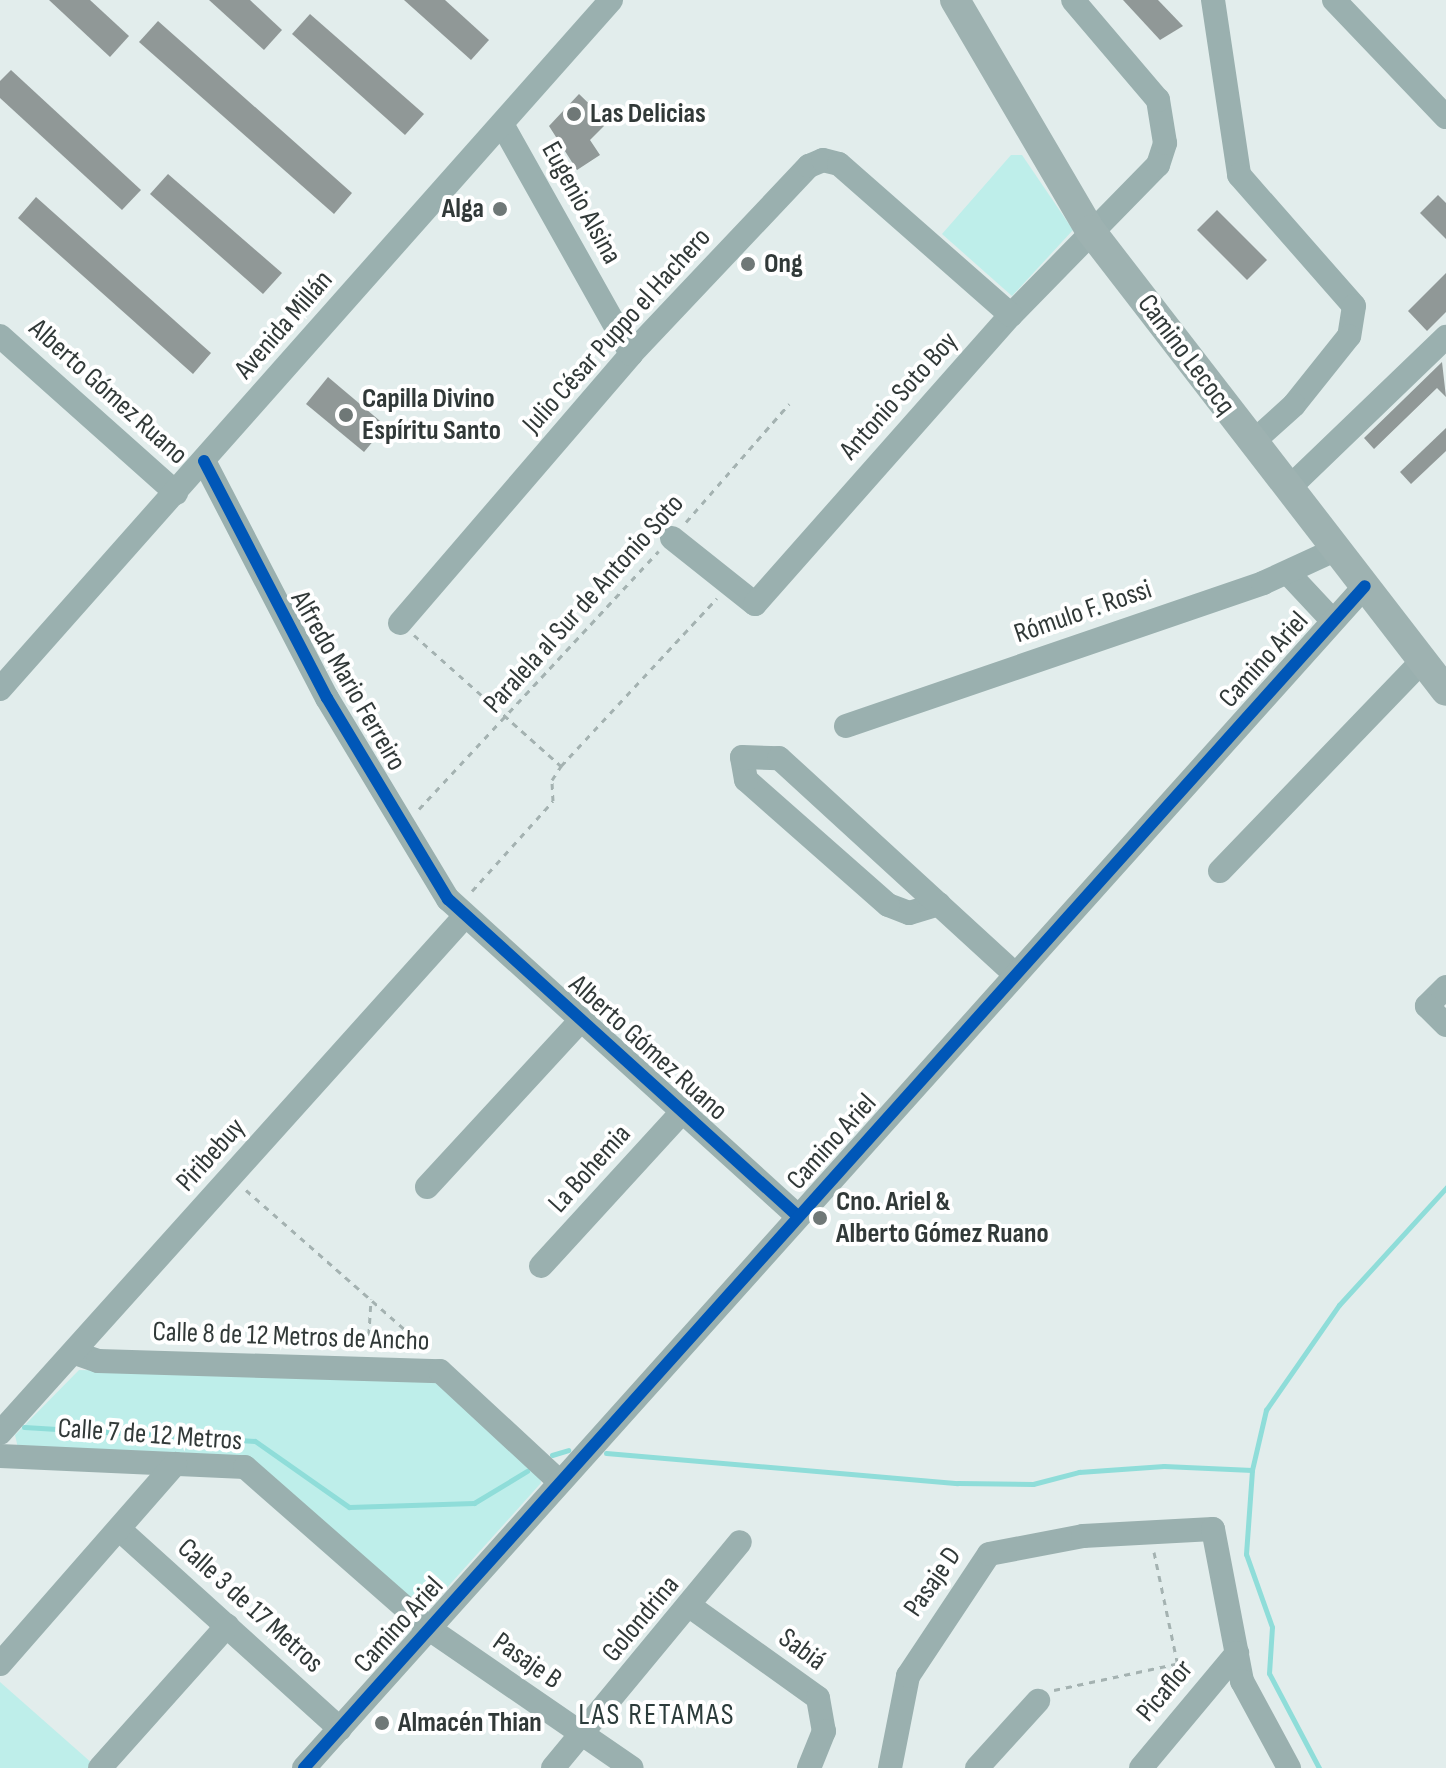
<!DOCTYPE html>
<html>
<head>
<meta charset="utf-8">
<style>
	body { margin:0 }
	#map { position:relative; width:1446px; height:1768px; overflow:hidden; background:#e2edec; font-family:"Sofia Sans Condensed",sans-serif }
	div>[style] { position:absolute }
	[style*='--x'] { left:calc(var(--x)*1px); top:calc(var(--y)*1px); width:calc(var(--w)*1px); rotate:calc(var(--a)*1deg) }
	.green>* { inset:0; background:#beeeea }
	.stream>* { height:5px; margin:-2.5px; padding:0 2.5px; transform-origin:2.5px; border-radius:2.5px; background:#8fddd9 }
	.building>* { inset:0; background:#909897 }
	.path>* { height:3px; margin-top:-1.5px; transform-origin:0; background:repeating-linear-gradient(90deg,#a4b2b1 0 6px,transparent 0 12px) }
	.minor>* { height:24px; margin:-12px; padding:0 12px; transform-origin:12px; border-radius:12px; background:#9ab0af }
	.major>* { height:30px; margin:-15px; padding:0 15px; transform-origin:15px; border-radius:15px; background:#9eb2b1 }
	.cycleway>* { height:12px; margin:-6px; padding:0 6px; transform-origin:6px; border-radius:6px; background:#0057b8 }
	.dots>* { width:22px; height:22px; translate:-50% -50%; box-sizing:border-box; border:4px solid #fff; border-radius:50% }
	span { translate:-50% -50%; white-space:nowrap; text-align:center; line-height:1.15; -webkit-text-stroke:8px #fff; paint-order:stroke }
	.poi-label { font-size:28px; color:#313938; font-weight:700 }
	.left { translate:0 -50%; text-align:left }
	.right { translate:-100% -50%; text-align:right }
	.street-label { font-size:28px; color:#313938 }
	.neighbourhood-label { font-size:30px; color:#2b3c3b; letter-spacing:2px }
</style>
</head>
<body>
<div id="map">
	<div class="green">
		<i style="clip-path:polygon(1011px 155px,1022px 155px,1073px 230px,1012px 296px,942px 234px)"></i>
		<i style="clip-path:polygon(79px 1370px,432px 1378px,539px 1472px,541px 1483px,426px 1611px,259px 1466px,18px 1448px,15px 1435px)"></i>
		<i style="clip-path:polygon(0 1682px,93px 1764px,89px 1768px,0 1768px)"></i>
	</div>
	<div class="stream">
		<i style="--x:24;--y:1427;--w:231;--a:3.5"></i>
		<i style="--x:255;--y:1441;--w:115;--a:35.1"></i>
		<i style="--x:349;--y:1507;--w:125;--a:-1.8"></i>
		<i style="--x:474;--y:1503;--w:62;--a:-31.1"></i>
		<i style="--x:606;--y:1453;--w:353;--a:4.9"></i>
		<i style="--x:958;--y:1483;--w:75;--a:0.8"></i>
		<i style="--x:1033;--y:1484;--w:48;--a:-14.6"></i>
		<i style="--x:1079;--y:1472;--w:85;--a:-4"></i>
		<i style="--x:1164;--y:1466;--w:88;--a:2.6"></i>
		<i style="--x:552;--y:1455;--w:17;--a:-17"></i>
		<i style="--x:1319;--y:1768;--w:107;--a:-117.8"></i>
		<i style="--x:1269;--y:1673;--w:46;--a:-86.3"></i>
		<i style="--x:1272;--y:1627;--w:77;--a:-109.6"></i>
		<i style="--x:1246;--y:1554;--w:84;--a:-85.9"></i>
		<i style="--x:1252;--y:1470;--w:62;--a:-76.9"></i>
		<i style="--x:1266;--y:1410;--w:128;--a:-55.2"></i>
		<i style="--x:1339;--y:1305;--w:159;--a:-47.6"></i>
	</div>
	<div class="building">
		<i style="clip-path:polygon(49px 0,90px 0,129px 36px,110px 57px)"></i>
		<i style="clip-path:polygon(209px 0,250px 0,282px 30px,264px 50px)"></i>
		<i style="clip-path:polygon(404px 0,445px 0,489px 40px,471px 60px)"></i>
		<i style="clip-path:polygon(1123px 0,1158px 0,1183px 26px,1160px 40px)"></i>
		<i style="clip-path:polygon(310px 14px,424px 114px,405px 135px,292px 34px)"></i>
		<i style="clip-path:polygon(158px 21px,352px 193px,334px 214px,139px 42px)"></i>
		<i style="clip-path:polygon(11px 70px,141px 190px,122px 210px,0 98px,0 81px)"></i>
		<i style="clip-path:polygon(579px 94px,608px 122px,590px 140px,600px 155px,577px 170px,549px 126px)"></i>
		<i style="clip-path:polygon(168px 174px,282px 273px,263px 294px,150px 194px)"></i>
		<i style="clip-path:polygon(1438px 195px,1446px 203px,1446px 239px,1420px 213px)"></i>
		<i style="clip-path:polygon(36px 197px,211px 353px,193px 374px,18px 218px)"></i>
		<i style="clip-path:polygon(1217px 210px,1267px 260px,1247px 280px,1197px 230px)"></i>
		<i style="clip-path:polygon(1446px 273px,1446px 312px,1427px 331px,1408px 311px)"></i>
		<i style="clip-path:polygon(1442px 362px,1446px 397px,1437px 388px,1374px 449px,1364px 438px)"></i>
		<i style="clip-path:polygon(328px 377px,386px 426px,364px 452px,306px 404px)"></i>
		<i style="clip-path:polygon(1446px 428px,1446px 451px,1411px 484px,1400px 472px)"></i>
	</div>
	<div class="path">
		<i style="--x:686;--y:522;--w:157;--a:-48.9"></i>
		<i style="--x:414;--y:635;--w:197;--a:41.7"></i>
		<i style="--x:419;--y:809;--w:352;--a:-47.1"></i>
		<i style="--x:472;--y:891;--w:121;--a:-48"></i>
		<i style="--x:553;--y:801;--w:21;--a:-93"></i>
		<i style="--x:552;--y:780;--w:17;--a:-57"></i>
		<i style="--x:561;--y:766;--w:229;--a:-47.1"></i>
		<i style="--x:246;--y:1190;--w:240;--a:41.3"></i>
		<i style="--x:368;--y:1347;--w:48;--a:-86.4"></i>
		<i style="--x:1154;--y:1552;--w:136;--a:78.1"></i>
		<i style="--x:1054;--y:1690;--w:124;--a:-12.1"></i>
	</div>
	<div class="minor">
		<i style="--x:1213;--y:0;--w:177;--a:81.5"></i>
		<i style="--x:1239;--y:175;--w:174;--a:48.7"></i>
		<i style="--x:1354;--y:306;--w:30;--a:99"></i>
		<i style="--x:1349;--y:336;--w:88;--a:128.6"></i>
		<i style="--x:1294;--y:405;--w:57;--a:137.9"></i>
		<i style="--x:1334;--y:0;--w:162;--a:46.3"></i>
		<i style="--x:502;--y:124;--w:264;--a:60.7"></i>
		<i style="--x:0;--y:336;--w:236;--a:41.7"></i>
		<i style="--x:204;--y:461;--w:267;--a:62.6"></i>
		<i style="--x:327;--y:698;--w:235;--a:59"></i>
		<i style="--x:448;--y:899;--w:472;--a:42.2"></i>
		<i style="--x:1289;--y:488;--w:218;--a:-43.9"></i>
		<i style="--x:672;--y:538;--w:106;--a:38.5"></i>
		<i style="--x:755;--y:604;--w:386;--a:-48.5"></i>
		<i style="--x:1011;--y:315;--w:210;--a:-45.6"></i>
		<i style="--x:1158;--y:165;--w:23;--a:-72"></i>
		<i style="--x:1165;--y:143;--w:44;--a:-99.2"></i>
		<i style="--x:1158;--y:100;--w:131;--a:-130.4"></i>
		<i style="--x:1288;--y:573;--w:64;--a:46.9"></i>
		<i style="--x:400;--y:623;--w:355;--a:-49.3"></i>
		<i style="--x:631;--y:354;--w:259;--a:-46.6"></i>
		<i style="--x:809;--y:166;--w:15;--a:-23"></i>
		<i style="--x:823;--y:160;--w:16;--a:14"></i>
		<i style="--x:839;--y:164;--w:229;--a:41.3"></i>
		<i style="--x:0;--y:689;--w:921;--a:-48.43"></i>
		<i style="--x:846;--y:726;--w:441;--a:-18.9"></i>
		<i style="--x:1263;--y:583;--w:81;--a:-24.7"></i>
		<i style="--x:1220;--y:871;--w:291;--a:-46.1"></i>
		<i style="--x:939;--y:904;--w:31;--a:163"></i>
		<i style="--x:909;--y:913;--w:22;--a:-159"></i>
		<i style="--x:888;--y:905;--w:189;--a:-138.6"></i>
		<i style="--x:746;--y:780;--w:23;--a:-100"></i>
		<i style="--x:742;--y:757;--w:37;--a:2"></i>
		<i style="--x:779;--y:758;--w:320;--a:42.5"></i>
		<i style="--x:1446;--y:987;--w:27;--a:135"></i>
		<i style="--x:1427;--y:1006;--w:27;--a:45"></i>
		<i style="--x:427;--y:1187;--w:227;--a:-47.3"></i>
		<i style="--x:541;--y:1266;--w:210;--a:-47.5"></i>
		<i style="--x:75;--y:1353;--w:24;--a:19"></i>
		<i style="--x:98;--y:1361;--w:342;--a:1.7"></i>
		<i style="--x:440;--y:1371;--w:163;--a:42.8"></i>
		<i style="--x:0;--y:1433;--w:695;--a:-48.03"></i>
		<i style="--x:0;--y:1456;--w:245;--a:2.6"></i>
		<i style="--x:245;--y:1467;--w:244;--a:41.3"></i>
		<i style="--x:428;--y:1628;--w:247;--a:34.5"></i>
		<i style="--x:119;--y:1529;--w:298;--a:42.1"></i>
		<i style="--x:691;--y:1607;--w:156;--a:35.6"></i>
		<i style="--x:818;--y:1698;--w:34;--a:80"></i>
		<i style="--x:824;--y:1731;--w:40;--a:112"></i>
		<i style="--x:0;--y:1664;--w:266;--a:-48.8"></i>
		<i style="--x:100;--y:1768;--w:191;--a:-48.2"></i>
		<i style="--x:304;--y:1768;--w:1588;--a:-48.09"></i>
		<i style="--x:553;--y:1768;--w:293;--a:-50.4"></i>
		<i style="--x:890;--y:1768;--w:94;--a:-78.9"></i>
		<i style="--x:908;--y:1676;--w:146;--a:-56.4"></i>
		<i style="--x:989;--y:1554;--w:96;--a:-10.8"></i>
		<i style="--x:1083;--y:1536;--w:130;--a:-3.1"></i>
		<i style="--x:1213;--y:1529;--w:155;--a:79.2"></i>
		<i style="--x:1242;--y:1681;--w:99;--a:61.6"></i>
		<i style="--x:977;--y:1768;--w:91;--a:-47.7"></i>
		<i style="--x:1141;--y:1768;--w:150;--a:-50.1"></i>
	</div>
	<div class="major">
		<i style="--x:955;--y:0;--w:267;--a:59.6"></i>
		<i style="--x:1090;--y:230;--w:582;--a:52.32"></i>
	</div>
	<div class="cycleway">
		<i style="--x:204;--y:461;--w:267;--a:62.6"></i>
		<i style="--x:327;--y:698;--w:235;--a:59"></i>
		<i style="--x:448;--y:899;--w:472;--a:42.2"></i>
		<i style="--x:304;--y:1768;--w:1588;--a:-48.09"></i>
	</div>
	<div class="dots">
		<i style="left:574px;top:114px;background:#6f7877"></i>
		<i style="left:500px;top:209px;background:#6f7877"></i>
		<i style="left:748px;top:264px;background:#6f7877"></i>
		<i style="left:346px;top:415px;background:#6f7877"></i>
		<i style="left:820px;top:1218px;background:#6f7877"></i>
		<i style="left:382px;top:1723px;background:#6f7877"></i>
	</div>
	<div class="poi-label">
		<span class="left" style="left:590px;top:114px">Las Delicias</span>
		<span class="right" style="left:484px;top:209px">Alga</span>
		<span class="left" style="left:764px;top:264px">Ong</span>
		<span class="left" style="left:362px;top:415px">Capilla Divino<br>Espíritu Santo</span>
		<span class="left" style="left:836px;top:1218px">Cno. Ariel &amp;<br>Alberto Gómez Ruano</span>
		<span class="left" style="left:398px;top:1723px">Almacén Thian</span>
	</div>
	<div class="street-label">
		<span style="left:581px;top:203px;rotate:61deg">Eugenio Alsina</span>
		<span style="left:284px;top:325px;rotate:-49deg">Avenida Millán</span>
		<span style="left:617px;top:331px;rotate:-48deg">Julio César Puppo el Hachero</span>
		<span style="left:1186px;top:355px;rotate:53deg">Camino Lecocq</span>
		<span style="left:108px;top:392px;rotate:42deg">Alberto Gómez Ruano</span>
		<span style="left:899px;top:396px;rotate:-48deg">Antonio Soto Boy</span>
		<span style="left:584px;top:604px;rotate:-48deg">Paralela al Sur de Antonio Soto</span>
		<span style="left:1083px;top:612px;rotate:-19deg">Rómulo F. Rossi</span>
		<span style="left:1264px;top:660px;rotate:-48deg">Camino Ariel</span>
		<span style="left:348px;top:681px;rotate:60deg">Alfredo Mario Ferreiro</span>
		<span style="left:648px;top:1048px;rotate:42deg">Alberto Gómez Ruano</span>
		<span style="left:832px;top:1142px;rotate:-48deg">Camino Ariel</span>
		<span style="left:211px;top:1155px;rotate:-48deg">Piribebuy</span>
		<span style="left:590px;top:1169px;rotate:-48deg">La Bohemia</span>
		<span style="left:291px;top:1337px;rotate:2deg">Calle 8 de 12 Metros de Ancho</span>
		<span style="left:150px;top:1435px;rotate:4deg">Calle 7 de 12 Metros</span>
		<span style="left:933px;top:1582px;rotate:-55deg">Pasaje D</span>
		<span style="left:250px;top:1606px;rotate:42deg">Calle 3 de 17 Metros</span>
		<span style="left:641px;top:1619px;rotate:-50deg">Golondrina</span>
		<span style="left:399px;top:1625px;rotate:-48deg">Camino Ariel</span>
		<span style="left:802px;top:1650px;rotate:36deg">Sabiá</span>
		<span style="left:527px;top:1661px;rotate:35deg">Pasaje B</span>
		<span style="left:1165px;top:1691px;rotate:-50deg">Picaflor</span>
	</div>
	<div class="neighbourhood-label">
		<span style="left:657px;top:1715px">LAS RETAMAS</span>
	</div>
</div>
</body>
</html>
